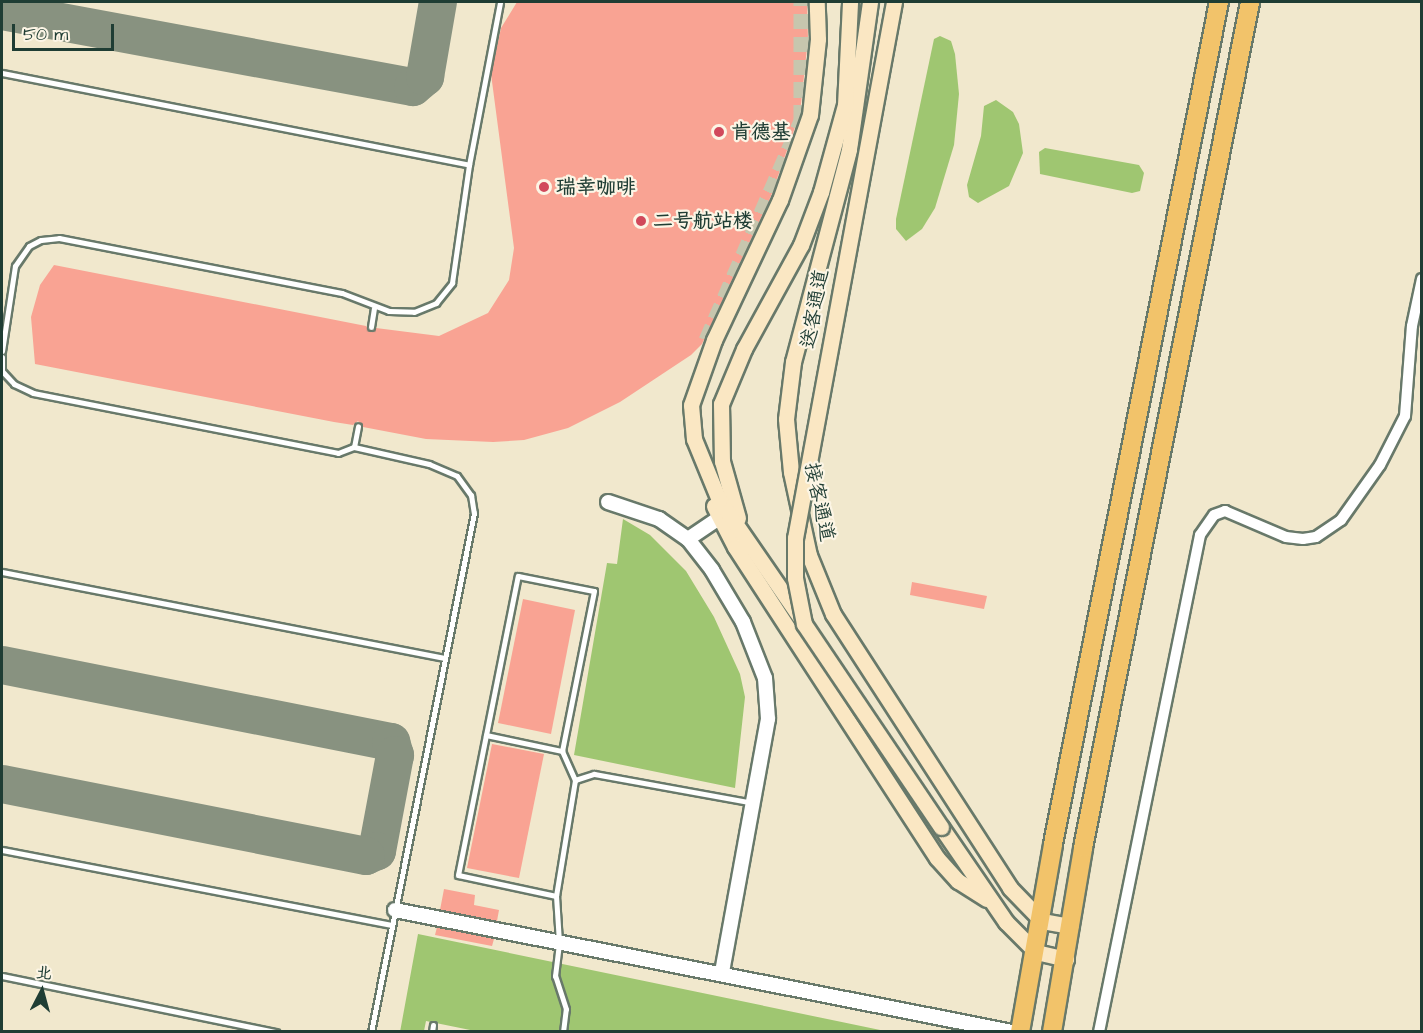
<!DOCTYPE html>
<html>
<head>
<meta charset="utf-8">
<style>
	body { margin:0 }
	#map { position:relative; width:1423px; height:1033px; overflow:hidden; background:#f1e8cd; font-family:"Architects Daughter","LXGW WenKai TC",sans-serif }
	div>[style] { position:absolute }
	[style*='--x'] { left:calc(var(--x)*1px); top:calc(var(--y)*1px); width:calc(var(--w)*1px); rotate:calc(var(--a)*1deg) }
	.green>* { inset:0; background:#9fc671 }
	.taxiway>* { height:38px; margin:-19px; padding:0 19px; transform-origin:19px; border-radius:19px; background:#889280 }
	.building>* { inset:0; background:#f9a393 }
	.secondary-tunnel>* { height:15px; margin-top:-7.5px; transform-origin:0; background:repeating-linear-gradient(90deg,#c7c6ae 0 15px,transparent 0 23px) }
	.roads { filter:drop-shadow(2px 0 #68796a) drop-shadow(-2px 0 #68796a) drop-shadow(0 2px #68796a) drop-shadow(0 -2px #68796a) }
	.service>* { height:5px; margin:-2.5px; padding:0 2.5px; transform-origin:2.5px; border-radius:2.5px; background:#fff }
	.minor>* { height:10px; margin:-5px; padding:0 5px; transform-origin:5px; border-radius:5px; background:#fff }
	.tertiary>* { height:14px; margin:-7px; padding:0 7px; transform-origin:7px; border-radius:7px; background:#fff }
	.secondary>* { height:15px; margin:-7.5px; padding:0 7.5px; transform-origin:7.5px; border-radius:7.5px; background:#fae7c3 }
	.trunk>* { height:18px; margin:-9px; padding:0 9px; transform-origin:9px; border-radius:9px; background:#f2c36a }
	.bridges { filter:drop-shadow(2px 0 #68796a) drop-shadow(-2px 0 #68796a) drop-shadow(0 2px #68796a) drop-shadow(0 -2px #68796a) }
	.secondary-bridge>* { height:15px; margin:-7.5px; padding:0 7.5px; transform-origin:7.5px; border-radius:7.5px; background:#fae7c3 }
	.dots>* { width:16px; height:16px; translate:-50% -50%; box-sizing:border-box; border:3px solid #fcf5e5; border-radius:50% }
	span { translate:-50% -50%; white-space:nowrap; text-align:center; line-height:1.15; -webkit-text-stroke:4.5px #fcf5e5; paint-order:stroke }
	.poi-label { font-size:20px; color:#1f3d34; font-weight:700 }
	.left { translate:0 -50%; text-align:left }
	.street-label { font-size:20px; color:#1f3d34 }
	.frame { position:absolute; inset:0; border:3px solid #1f3d34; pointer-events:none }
	.north { position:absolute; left:12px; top:961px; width:60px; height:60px; -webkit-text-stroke:4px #fcf5e5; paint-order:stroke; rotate:6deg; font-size:16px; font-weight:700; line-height:24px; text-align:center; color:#1f3d34 }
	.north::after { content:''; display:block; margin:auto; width:21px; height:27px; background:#1f3d34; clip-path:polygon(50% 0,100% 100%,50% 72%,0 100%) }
	.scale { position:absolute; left:12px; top:24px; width:102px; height:27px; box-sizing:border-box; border:3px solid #1f3d34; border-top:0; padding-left:8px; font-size:18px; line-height:21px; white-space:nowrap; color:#1f3d34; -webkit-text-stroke:4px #fcf5e5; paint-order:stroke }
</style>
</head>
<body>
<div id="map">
	<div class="green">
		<i style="clip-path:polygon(940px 36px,951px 41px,955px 54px,959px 94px,954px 145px,935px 208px,922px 229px,906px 241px,896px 229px,896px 219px,934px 39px)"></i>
		<i style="clip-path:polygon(996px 100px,1013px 112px,1019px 124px,1023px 153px,1009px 186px,978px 203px,969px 197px,967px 185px,981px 136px,984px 106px)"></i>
		<i style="clip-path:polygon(1045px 148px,1139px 165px,1144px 173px,1140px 191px,1132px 193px,1040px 174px,1039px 152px)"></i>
		<i style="clip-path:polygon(623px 519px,650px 535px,686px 571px,714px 617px,740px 674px,745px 697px,735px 788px,574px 755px,607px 563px,617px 564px)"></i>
		<i style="clip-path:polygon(418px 934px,885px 1031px,480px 1032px,426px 1021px,424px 1031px,400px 1032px)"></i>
	</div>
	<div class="taxiway">
		<i style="--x:2;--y:11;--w:418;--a:10.5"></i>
		<i style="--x:413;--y:87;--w:16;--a:-40"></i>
		<i style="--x:425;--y:77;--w:76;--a:-80.2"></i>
		<i style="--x:2;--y:665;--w:397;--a:11.2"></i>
		<i style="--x:391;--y:742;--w:14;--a:73"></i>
		<i style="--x:395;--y:755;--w:98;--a:100.6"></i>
		<i style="--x:377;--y:851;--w:12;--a:156"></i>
		<i style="--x:366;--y:856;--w:371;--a:-168.8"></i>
	</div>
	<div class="building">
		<i style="clip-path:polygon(517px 2px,807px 2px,808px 39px,800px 113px,771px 196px,702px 344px,691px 355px,620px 402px,568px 428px,524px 440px,493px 442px,426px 439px,363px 427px,358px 421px,353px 425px,334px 422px,35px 364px,31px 317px,40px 285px,54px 265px,366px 326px,371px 332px,376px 328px,439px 336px,488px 313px,509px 280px,514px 248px,491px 74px,501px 28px)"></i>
		<i style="clip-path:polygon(912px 582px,987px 596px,984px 609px,910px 595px)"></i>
		<i style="clip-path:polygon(523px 599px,575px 610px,551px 734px,498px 723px)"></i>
		<i style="clip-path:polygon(492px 744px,544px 754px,519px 878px,467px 868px)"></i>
		<i style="clip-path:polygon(444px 889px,475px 895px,474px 905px,499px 910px,497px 921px,440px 910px)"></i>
		<i style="clip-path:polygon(437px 927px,494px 939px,492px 946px,435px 935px)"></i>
	</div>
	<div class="secondary-tunnel">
		<i style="--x:706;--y:340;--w:240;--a:-66.6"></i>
		<i style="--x:801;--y:120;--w:118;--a:-90"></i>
	</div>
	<div class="roads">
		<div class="service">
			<i style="--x:2;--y:73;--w:476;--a:11.1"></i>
			<i style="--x:371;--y:327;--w:19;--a:-81"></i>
			<i style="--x:2;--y:351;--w:86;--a:-81.3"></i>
			<i style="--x:15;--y:266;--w:24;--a:-55"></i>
			<i style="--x:29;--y:246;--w:13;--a:-27"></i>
			<i style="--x:41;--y:240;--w:18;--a:-6"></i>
			<i style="--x:59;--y:238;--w:288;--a:11"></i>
			<i style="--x:342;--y:293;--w:50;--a:21"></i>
			<i style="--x:389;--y:311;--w:25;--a:2"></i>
			<i style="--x:414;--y:312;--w:24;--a:-22"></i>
			<i style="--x:436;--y:303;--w:26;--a:-51"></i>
			<i style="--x:452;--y:283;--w:119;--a:-81.8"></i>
			<i style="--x:469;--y:165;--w:166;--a:-79.2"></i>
			<i style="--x:2;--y:357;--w:14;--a:90"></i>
			<i style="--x:2;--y:371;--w:18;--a:47"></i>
			<i style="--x:14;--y:384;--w:21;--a:25"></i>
			<i style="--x:33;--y:393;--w:311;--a:11.1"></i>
			<i style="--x:338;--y:453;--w:17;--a:-21"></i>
			<i style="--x:354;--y:447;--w:77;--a:12.8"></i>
			<i style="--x:429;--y:464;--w:30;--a:23"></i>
			<i style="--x:457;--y:476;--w:24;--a:54"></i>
			<i style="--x:471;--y:495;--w:18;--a:81"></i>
			<i style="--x:474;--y:513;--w:529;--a:101.22"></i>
			<i style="--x:354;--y:447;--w:21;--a:-79"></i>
			<i style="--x:2;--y:572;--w:451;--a:11"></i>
			<i style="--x:486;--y:735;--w:78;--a:11.9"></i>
			<i style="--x:2;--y:850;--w:397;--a:10.9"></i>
			<i style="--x:556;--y:896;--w:100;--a:-167.9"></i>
			<i style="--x:458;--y:875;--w:305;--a:-78.7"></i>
			<i style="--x:518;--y:576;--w:77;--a:11.2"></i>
			<i style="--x:594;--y:591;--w:163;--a:101.3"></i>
			<i style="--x:562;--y:751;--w:32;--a:66"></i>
			<i style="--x:2;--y:976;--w:280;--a:11.6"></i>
			<i style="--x:432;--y:1032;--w:7;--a:-82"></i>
			<i style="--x:563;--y:1032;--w:23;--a:-83"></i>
			<i style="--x:566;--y:1009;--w:35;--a:-108"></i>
			<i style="--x:555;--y:976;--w:34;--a:-83"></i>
			<i style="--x:559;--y:942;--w:46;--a:-93.7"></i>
			<i style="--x:556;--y:896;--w:118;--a:-80.7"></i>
			<i style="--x:575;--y:780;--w:20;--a:-18"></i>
			<i style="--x:594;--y:774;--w:162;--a:10.3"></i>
		</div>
		<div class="minor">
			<i style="--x:1099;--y:1032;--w:507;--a:-78.51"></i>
			<i style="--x:1200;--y:535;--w:24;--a:-55"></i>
			<i style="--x:1214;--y:515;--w:12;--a:-20"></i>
			<i style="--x:1225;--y:511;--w:66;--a:23.1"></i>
			<i style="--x:1286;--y:537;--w:17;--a:7"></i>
			<i style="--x:1303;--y:539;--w:13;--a:-9"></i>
			<i style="--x:1316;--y:537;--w:30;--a:-34"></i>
			<i style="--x:1341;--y:520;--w:67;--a:-54.7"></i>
			<i style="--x:1380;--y:465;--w:55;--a:-63"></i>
			<i style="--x:1405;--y:416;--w:90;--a:-85.6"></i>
			<i style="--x:1412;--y:326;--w:48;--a:-78"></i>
		</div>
		<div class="tertiary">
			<i style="--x:608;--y:502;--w:54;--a:18.4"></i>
			<i style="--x:659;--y:519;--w:35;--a:35"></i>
			<i style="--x:688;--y:539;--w:39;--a:52"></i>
			<i style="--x:712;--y:570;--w:61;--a:59.2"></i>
			<i style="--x:743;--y:622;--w:60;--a:68.6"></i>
			<i style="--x:765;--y:678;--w:41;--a:85.8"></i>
			<i style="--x:768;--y:719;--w:258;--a:100.3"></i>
			<i style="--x:688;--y:539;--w:37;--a:-34"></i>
			<i style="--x:395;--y:910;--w:629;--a:11.18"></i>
		</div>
		<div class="secondary">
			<i style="--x:870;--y:2;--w:149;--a:98.1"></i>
			<i style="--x:849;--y:150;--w:219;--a:104.8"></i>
			<i style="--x:793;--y:362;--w:57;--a:97"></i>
			<i style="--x:786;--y:419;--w:53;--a:84.6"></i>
			<i style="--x:791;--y:472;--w:85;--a:77.8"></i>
			<i style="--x:809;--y:555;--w:64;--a:67.9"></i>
			<i style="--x:833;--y:614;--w:326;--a:57.1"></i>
			<i style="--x:1010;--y:888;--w:46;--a:45.9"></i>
			<i style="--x:1042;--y:921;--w:29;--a:10"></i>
			<i style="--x:714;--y:506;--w:46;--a:62.9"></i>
			<i style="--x:735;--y:547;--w:371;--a:57"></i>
			<i style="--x:937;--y:858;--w:31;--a:48"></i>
			<i style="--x:958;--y:881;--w:34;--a:32"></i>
			<i style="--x:738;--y:518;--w:59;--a:-105.7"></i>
			<i style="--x:722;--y:461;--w:57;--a:-91"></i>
			<i style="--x:721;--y:404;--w:60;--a:-67.3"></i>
			<i style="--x:744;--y:349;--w:119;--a:-61.3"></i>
			<i style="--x:801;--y:245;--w:57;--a:-69.3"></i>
			<i style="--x:821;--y:192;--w:90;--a:-74.6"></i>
			<i style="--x:845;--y:105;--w:103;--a:-87.2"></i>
			<i style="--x:804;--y:623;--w:150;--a:-124.6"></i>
			<i style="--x:719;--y:500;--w:66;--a:-112.3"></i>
			<i style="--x:694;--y:439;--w:34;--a:-95"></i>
			<i style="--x:691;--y:405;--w:69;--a:-70.5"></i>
			<i style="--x:714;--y:340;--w:155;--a:-64.8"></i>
			<i style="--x:780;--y:200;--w:90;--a:-70.6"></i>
			<i style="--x:810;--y:115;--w:76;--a:-84"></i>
			<i style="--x:818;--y:39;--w:37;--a:-92"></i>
			<i style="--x:941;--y:827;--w:115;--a:55.6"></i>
			<i style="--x:1006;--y:922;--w:42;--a:45"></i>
			<i style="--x:1036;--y:952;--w:31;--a:13"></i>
		</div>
		<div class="trunk">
			<i style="--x:1020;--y:1032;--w:191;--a:-80"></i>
			<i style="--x:1053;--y:844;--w:858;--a:-78.85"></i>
			<i style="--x:1052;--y:1032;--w:187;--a:-80.4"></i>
			<i style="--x:1083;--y:848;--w:862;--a:-78.83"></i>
		</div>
	</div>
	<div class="bridges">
		<div class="secondary-bridge">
			<i style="--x:894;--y:2;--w:545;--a:100.46"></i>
			<i style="--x:795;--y:538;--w:40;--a:90"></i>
			<i style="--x:795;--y:578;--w:47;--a:78.9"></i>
			<i style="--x:804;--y:624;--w:245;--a:56"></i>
		</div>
	</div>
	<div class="dots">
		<i style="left:719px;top:132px;background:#d1495b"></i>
		<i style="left:544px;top:187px;background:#d1495b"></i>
		<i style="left:641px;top:221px;background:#d1495b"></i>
	</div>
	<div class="poi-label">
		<span class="left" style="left:731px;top:132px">肯德基</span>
		<span class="left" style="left:556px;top:187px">瑞幸咖啡</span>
		<span class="left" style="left:653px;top:221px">二号航站楼</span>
	</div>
	<div class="street-label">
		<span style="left:815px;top:309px;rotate:-80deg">送客通道</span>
		<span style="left:819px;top:502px;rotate:78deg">接客通道</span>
	</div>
	<div class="frame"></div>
	<div class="north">北</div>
	<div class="scale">50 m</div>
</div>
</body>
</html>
